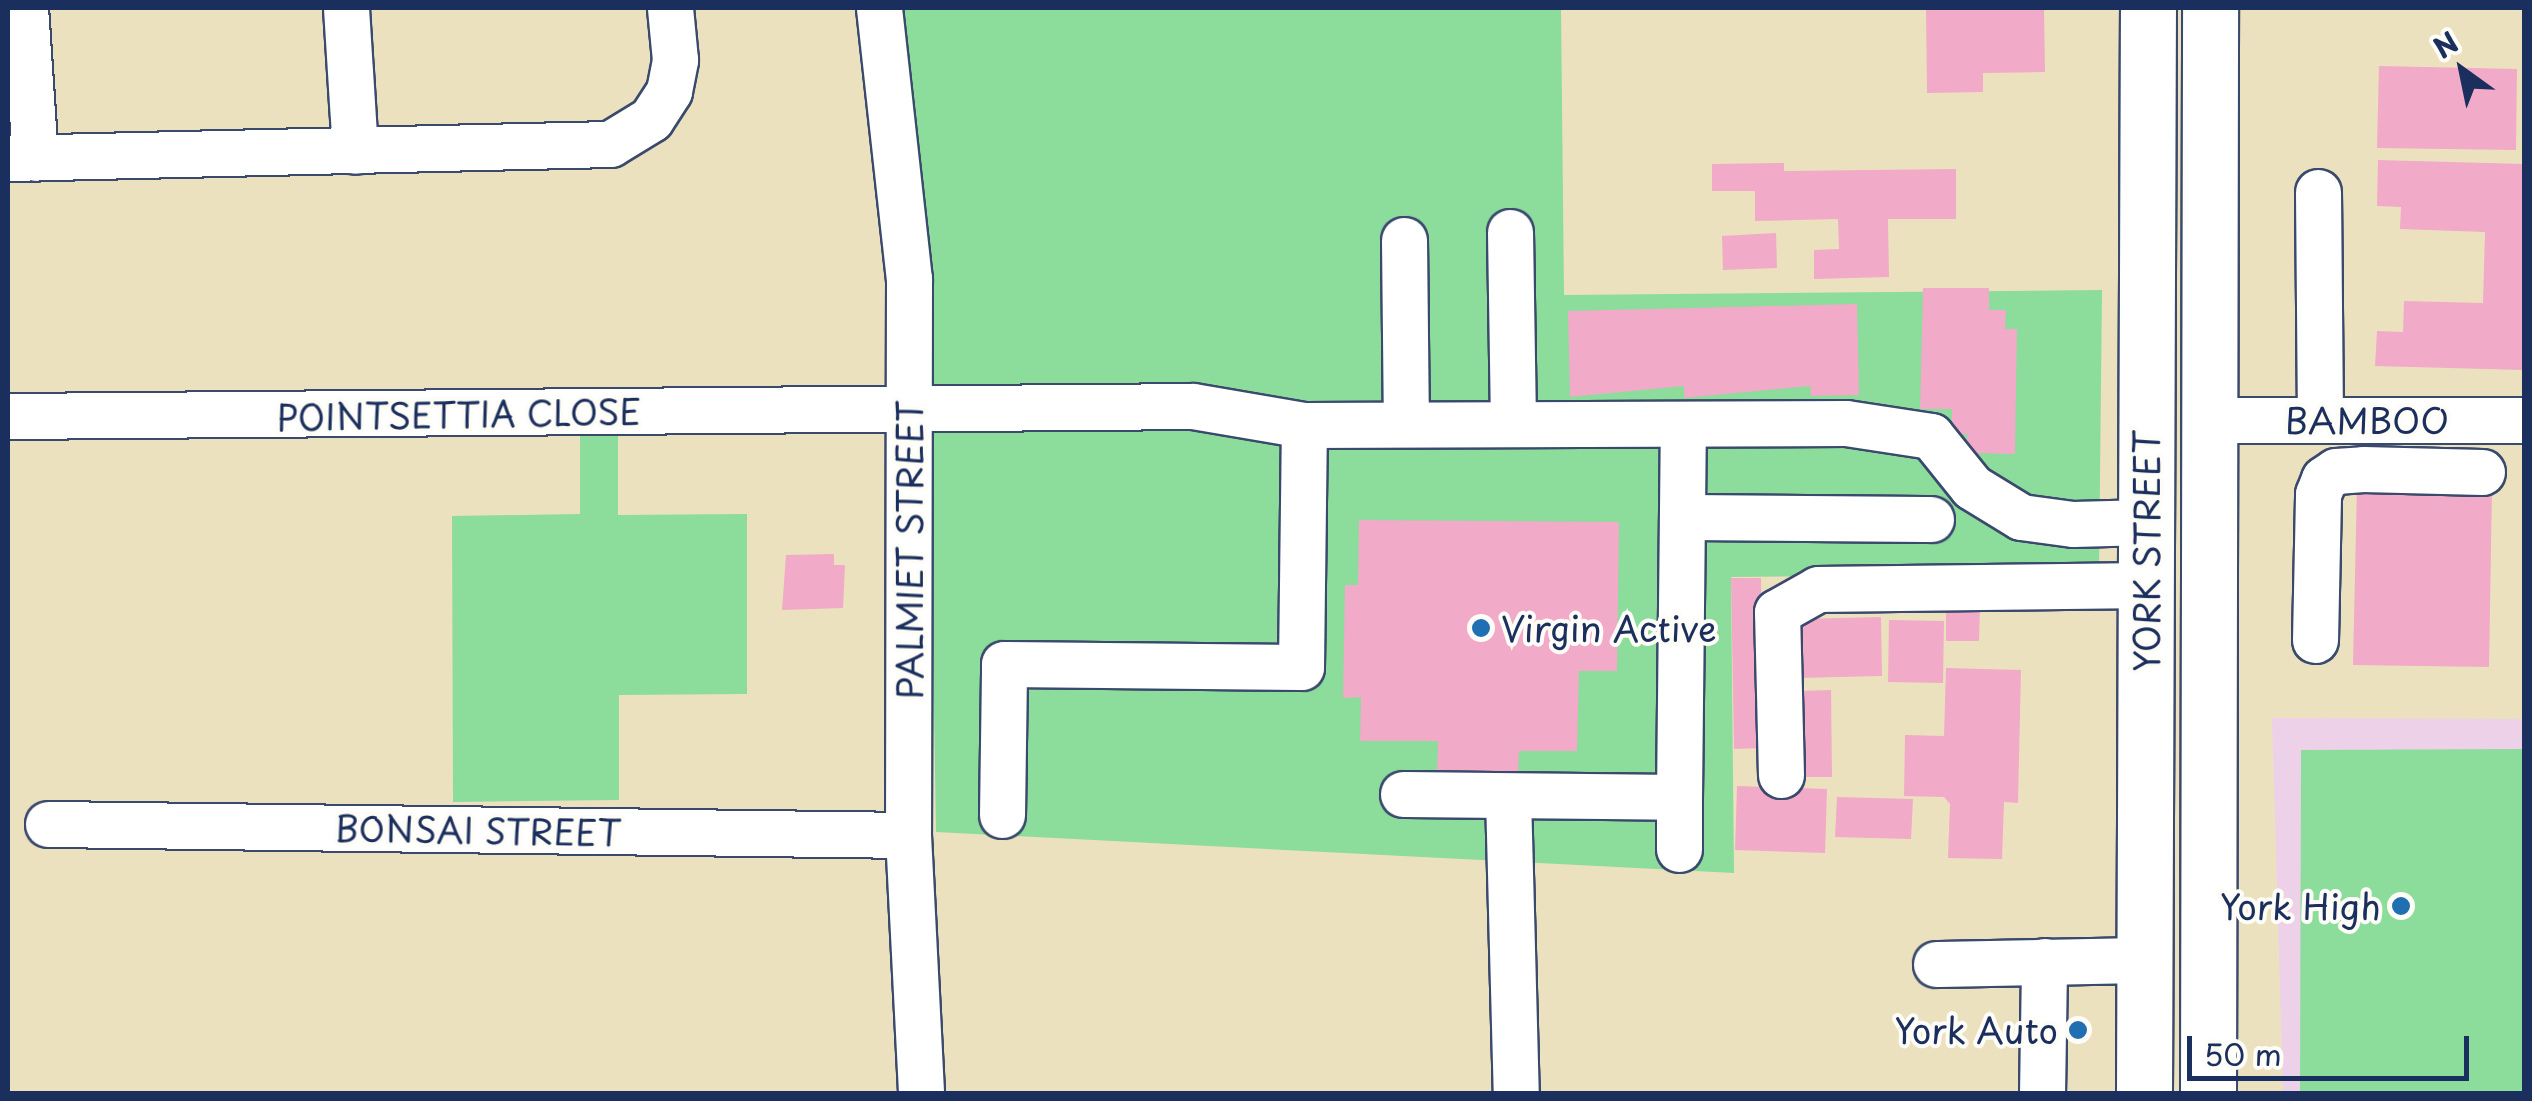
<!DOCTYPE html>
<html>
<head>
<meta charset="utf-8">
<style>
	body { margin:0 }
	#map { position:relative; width:2532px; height:1101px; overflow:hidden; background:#ece1bf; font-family:"Playpen Sans",sans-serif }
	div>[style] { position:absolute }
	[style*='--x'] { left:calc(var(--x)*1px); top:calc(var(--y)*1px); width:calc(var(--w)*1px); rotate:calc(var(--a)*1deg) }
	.built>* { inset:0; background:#edd1e9 }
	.green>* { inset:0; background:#8cdc9b }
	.building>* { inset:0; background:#f1aac7 }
	.roads { filter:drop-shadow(2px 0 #3a4a6d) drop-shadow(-2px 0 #3a4a6d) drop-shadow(0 2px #3a4a6d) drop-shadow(0 -2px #3a4a6d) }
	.minor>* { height:45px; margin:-22.5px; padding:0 22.5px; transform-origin:22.5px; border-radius:22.5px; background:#fff }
	.major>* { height:55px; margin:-27.5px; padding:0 27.5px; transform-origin:27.5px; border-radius:27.5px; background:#fff }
	.dots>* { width:28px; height:28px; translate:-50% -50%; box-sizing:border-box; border:5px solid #fdfcf7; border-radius:50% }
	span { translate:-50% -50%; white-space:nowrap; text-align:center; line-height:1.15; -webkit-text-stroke:8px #fdfcf7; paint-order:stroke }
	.street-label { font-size:35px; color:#1b2f5e }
	.poi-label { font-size:35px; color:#1b2f5e }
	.left { translate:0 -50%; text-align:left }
	.right { translate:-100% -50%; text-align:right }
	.frame { position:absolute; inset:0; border:10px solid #1b2f5e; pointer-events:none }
	.north { position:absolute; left:2412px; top:20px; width:100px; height:100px; -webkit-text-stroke:8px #fdfcf7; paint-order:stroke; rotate:327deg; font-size:28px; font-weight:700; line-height:40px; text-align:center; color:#1b2f5e }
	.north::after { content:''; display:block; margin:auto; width:35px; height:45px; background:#1b2f5e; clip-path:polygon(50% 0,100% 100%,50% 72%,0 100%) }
	.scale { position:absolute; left:2187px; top:1036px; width:282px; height:45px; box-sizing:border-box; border:5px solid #1b2f5e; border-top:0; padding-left:12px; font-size:30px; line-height:35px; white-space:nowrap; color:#1b2f5e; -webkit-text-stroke:8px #fdfcf7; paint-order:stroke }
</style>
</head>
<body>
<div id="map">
	<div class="built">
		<i style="clip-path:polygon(2272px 718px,2524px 719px,2524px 1093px,2283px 1093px)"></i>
	</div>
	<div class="green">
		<i style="clip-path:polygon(904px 8px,1561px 8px,1564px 295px,2102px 290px,2099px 574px,1731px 577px,1734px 873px,936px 832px,927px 278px)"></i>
		<i style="clip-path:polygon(618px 427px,618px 515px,747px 514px,747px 694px,619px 695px,619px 800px,453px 802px,452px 516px,580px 514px,580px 428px)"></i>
		<i style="clip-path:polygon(2524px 749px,2524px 1093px,2300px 1093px,2301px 750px)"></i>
	</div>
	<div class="building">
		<i style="clip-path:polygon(1926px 8px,2044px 8px,2045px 72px,1983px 73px,1983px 92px,1927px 93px)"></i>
		<i style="clip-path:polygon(2379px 66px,2517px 69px,2516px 150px,2377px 148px)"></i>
		<i style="clip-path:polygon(2378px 160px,2524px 164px,2524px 370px,2375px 366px,2377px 331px,2403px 332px,2404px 301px,2483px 303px,2485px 232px,2400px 229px,2401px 207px,2377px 206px)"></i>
		<i style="clip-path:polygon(1784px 163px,1784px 171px,1956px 169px,1956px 219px,1888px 219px,1889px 277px,1814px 279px,1814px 250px,1839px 249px,1838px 219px,1755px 221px,1755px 191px,1712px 191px,1712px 164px)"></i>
		<i style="clip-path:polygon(1776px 233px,1777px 268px,1723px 270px,1722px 236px)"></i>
		<i style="clip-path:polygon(1923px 288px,1989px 288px,1989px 310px,2006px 310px,2005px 329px,2017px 329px,2015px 454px,1967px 453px,1967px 434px,1952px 434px,1952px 409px,1920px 409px)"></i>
		<i style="clip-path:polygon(1857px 304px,1859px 395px,1811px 396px,1810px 386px,1684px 398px,1684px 386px,1570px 397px,1568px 311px)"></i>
		<i style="clip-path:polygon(2357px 486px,2492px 488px,2489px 667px,2353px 665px)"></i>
		<i style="clip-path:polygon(1359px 520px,1619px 522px,1617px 671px,1579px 671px,1577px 751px,1519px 751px,1518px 776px,1437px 775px,1438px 741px,1360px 741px,1361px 697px,1343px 698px,1345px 585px,1358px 585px)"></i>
		<i style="clip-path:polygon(834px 554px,834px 565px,845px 565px,843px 608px,782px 610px,786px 555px)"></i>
		<i style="clip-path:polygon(1731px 578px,1761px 578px,1763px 748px,1734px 749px)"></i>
		<i style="clip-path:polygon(1946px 607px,1980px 607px,1979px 641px,1946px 641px)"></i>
		<i style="clip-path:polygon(1881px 617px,1882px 676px,1797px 678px,1796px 619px)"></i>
		<i style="clip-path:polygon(1889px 620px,1944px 621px,1943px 683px,1888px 682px)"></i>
		<i style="clip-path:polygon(1946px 668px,2021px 670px,2018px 803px,2004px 802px,2002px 859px,1948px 858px,1950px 804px,1944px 797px,1904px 796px,1905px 735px,1944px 736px)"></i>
		<i style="clip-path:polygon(1831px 690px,1832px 777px,1800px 777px,1798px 691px)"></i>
		<i style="clip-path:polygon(1737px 786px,1827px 789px,1825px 853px,1735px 850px)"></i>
		<i style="clip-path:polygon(1837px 797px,1913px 799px,1911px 839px,1835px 837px)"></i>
	</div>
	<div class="roads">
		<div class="minor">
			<i style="--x:25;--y:8;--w:150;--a:86.2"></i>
			<i style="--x:346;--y:8;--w:143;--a:86.4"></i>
			<i style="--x:879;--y:8;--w:272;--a:83.7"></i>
			<i style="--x:909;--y:278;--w:557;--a:90.1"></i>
			<i style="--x:908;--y:835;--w:259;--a:87.1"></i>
			<i style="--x:8;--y:158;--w:602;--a:-1.33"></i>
			<i style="--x:610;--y:144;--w:48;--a:-31.4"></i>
			<i style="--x:651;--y:119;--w:33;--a:-57"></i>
			<i style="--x:669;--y:91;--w:32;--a:-79"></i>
			<i style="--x:675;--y:60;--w:52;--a:-95.5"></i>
			<i style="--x:2318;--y:192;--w:228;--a:89.5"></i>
			<i style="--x:1510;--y:232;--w:192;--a:89.1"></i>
			<i style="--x:1404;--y:240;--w:182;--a:89.4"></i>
			<i style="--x:8;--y:416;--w:1185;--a:-0.48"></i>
			<i style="--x:1193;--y:406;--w:113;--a:9.7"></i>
			<i style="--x:1304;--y:425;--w:542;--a:-0.21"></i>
			<i style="--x:1846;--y:423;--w:86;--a:8.7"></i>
			<i style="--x:1931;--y:436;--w:65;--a:51.2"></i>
			<i style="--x:1972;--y:487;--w:57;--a:31.5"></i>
			<i style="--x:2021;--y:517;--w:52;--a:7.7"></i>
			<i style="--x:2073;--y:524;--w:74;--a:-1.5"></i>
			<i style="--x:2209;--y:420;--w:315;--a:0"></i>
			<i style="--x:1682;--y:517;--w:249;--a:0.5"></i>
			<i style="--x:2315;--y:640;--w:146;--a:-88.8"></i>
			<i style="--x:2318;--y:494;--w:16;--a:-68"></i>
			<i style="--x:2324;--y:479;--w:14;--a:-34"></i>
			<i style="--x:2336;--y:471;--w:27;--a:-4"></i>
			<i style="--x:2363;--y:469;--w:119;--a:1.4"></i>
			<i style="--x:1781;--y:775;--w:163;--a:-91.4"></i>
			<i style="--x:1777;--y:612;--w:47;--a:-29.3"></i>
			<i style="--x:1818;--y:589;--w:328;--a:-0.7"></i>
			<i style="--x:1403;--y:794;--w:276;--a:0.6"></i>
			<i style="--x:1679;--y:797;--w:368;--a:-89.4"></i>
			<i style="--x:1508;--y:796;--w:298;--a:88.5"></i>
			<i style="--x:1002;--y:815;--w:151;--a:-89.2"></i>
			<i style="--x:1004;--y:664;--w:297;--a:0.6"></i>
			<i style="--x:1301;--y:667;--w:242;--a:-89.3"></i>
			<i style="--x:48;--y:824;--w:860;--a:0.73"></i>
			<i style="--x:1679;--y:849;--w:52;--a:-90"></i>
			<i style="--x:1936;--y:964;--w:208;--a:-1.1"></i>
			<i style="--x:2042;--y:1094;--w:133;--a:-89.1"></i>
		</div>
		<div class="major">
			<i style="--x:2144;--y:1094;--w:1086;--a:-89.79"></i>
			<i style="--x:2208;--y:1094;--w:1086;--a:-89.89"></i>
		</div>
	</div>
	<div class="dots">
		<i style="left:1481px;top:628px;background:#1f6fb2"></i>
		<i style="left:2401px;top:906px;background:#1f6fb2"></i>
		<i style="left:2078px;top:1030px;background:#1f6fb2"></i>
	</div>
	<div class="street-label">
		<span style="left:459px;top:414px;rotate:-1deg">POINTSETTIA CLOSE</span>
		<span style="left:2367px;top:420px">BAMBOO</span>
		<span style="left:909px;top:550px;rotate:-90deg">PALMIET STREET</span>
		<span style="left:2146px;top:551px;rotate:-90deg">YORK STREET</span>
		<span style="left:478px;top:830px;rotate:1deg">BONSAI STREET</span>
	</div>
	<div class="poi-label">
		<span class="left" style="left:1501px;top:628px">Virgin Active</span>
		<span class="right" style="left:2381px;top:906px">York High</span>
		<span class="right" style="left:2058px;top:1030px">York Auto</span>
	</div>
	<div class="frame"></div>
	<div class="north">N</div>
	<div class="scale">50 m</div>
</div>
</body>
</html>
